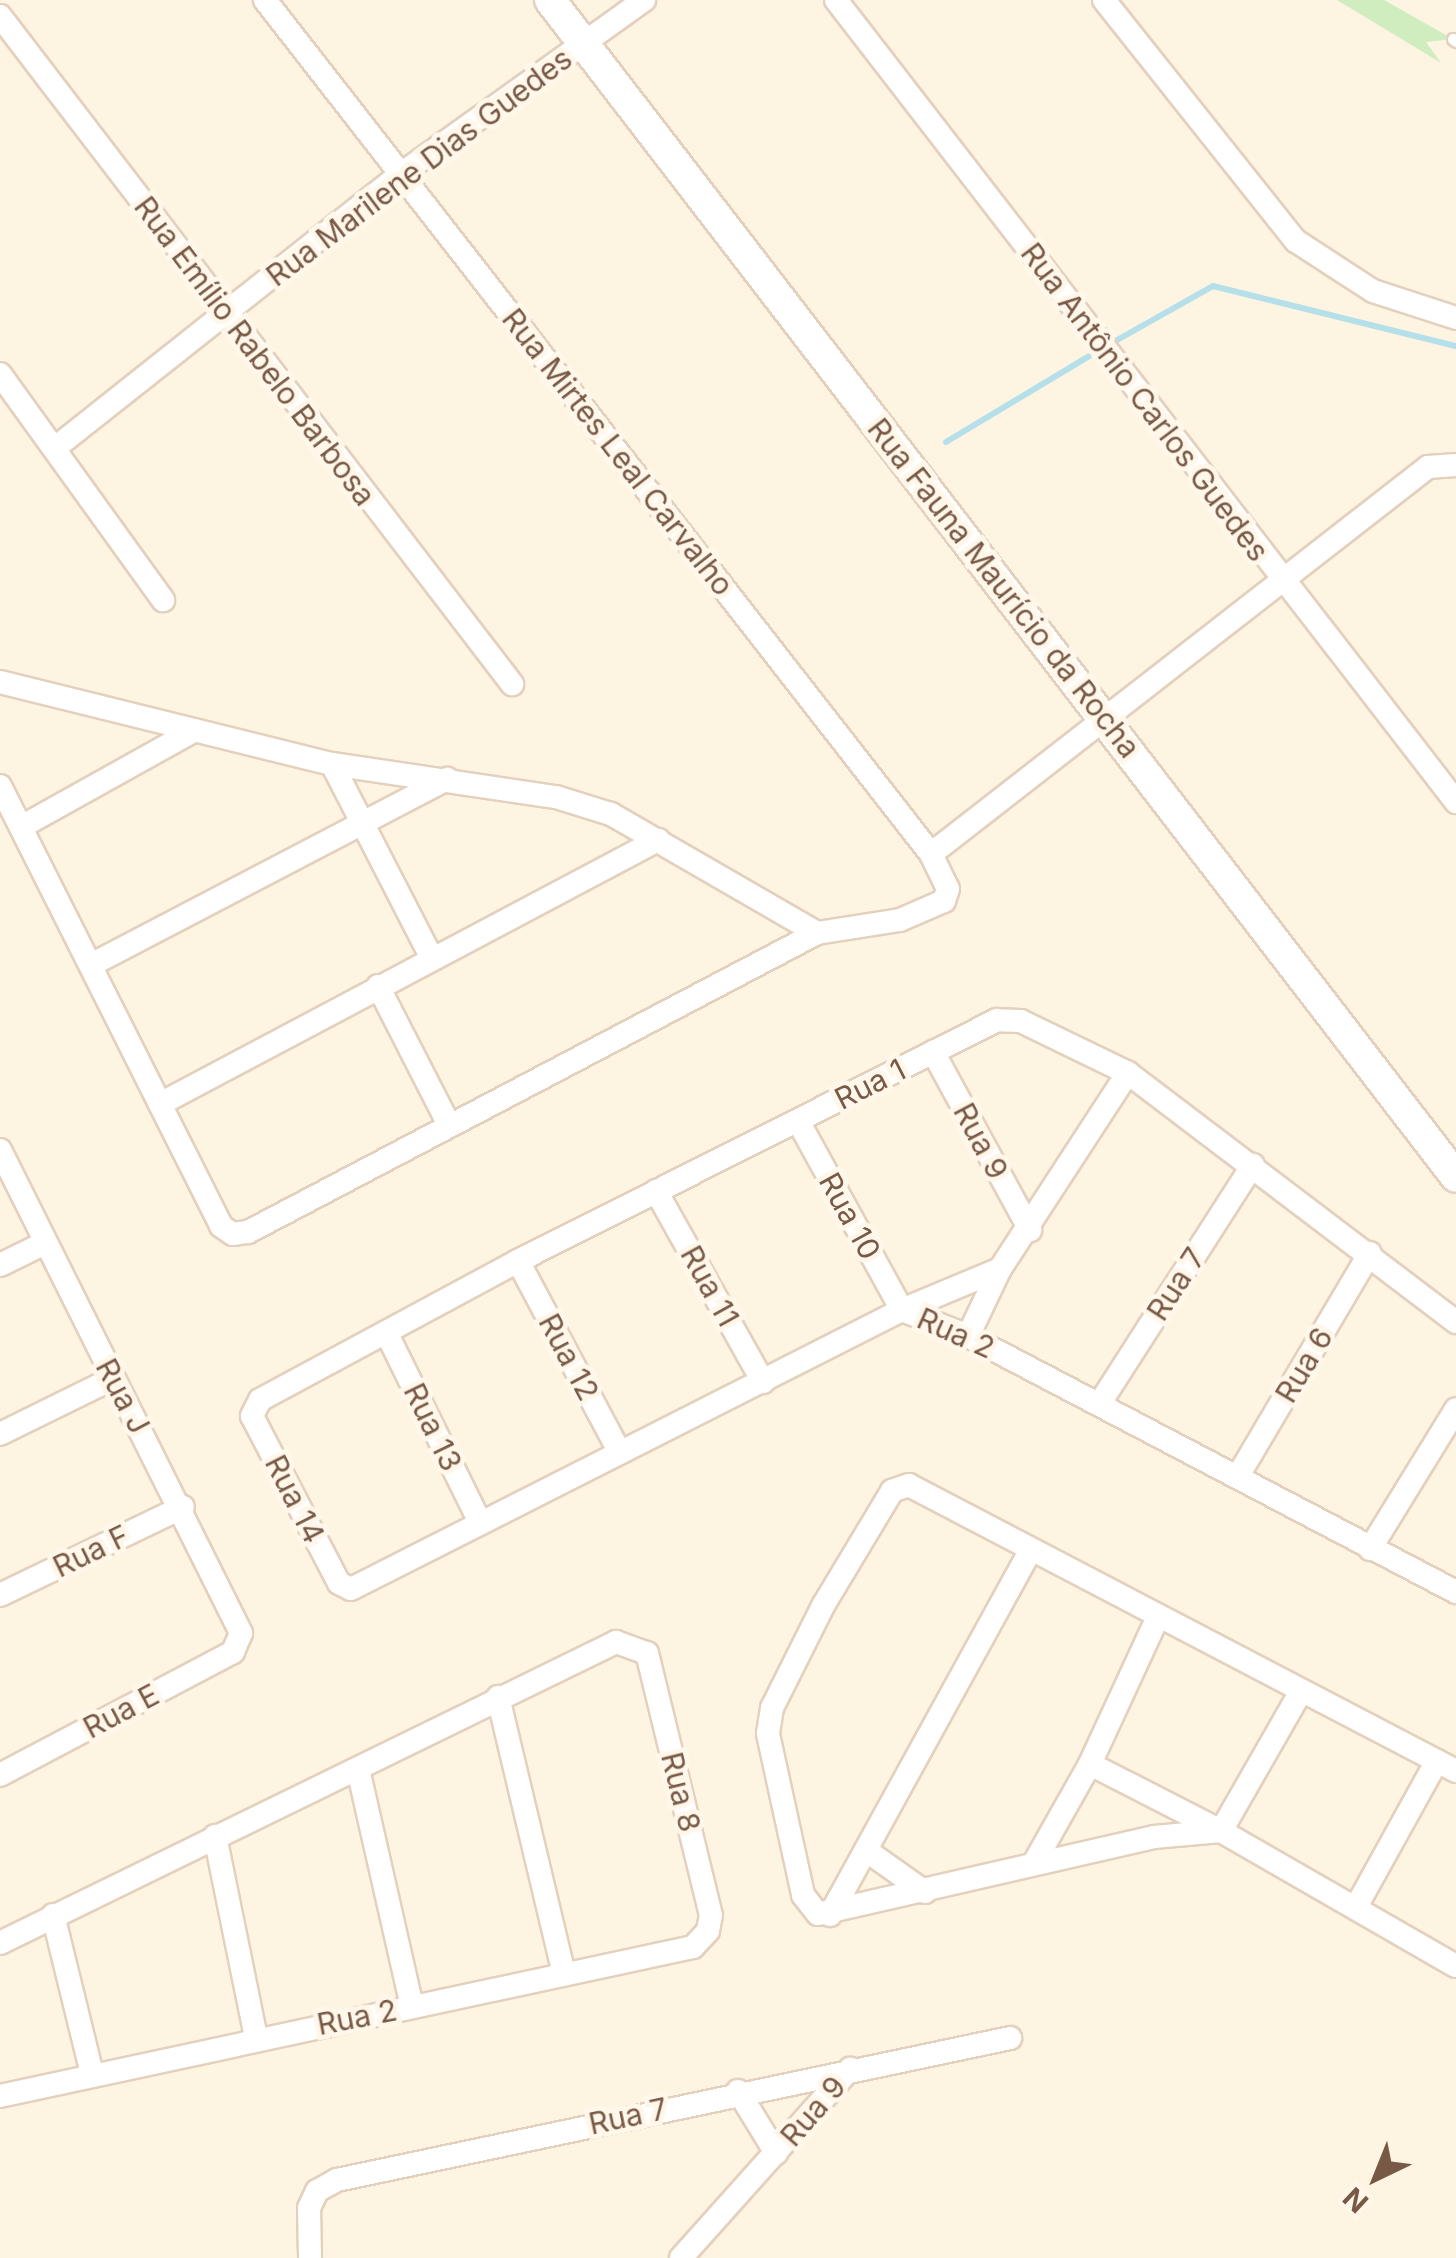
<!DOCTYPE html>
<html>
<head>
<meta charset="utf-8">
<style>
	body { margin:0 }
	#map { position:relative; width:1456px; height:2258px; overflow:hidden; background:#fef4e2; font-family:Inter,sans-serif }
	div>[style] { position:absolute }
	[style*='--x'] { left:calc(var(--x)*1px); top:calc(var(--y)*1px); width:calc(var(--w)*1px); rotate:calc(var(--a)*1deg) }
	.green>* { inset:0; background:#d0edbf }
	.stream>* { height:6px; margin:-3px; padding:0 3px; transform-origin:3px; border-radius:3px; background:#b5e0e9 }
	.roads { filter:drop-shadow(2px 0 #e3d0bd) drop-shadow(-2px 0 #e3d0bd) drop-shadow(0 2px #e3d0bd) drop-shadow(0 -2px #e3d0bd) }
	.service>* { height:11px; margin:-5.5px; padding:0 5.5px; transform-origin:5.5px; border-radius:5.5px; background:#fff }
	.minor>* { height:22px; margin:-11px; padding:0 11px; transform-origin:11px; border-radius:11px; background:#fff }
	.tertiary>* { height:30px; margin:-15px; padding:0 15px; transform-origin:15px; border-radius:15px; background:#fff }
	span { translate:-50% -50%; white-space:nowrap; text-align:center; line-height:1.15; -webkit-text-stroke:10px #fff7ea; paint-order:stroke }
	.street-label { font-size:30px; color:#785946 }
	.north { position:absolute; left:1326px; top:2128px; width:100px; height:100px; -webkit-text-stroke:8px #fff7ea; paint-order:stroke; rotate:223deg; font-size:28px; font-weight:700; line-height:40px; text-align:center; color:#785946 }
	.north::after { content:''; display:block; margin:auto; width:35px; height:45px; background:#785946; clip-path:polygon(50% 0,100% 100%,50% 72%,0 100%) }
</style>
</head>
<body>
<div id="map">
	<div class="green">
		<i style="clip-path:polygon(1337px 0,1384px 0,1453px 39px,1426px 42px,1441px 63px)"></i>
	</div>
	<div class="stream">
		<i style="--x:1110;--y:344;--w:118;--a:-29.4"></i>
		<i style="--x:1213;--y:286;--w:250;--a:13.9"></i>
		<i style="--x:946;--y:442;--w:179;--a:-31"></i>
	</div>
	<div class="roads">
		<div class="service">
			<i style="--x:1453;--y:39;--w:4;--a:34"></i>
		</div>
		<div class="minor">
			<i style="--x:836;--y:0;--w:1014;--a:52.29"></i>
			<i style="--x:1104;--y:0;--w:308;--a:51.5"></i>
			<i style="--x:1296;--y:241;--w:92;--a:33"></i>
			<i style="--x:1373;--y:291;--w:87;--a:18"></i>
			<i style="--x:0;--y:16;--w:842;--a:52.53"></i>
			<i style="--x:0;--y:374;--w:279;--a:54.2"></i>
			<i style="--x:55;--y:448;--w:441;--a:-38.4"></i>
			<i style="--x:401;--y:174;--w:299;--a:-35.6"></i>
			<i style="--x:0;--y:682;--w:342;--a:13.9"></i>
			<i style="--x:332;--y:764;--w:226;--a:8.4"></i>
			<i style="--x:556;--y:797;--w:58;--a:17.2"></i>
			<i style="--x:611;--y:814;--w:238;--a:30"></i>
			<i style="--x:332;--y:764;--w:217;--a:62.8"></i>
			<i style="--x:0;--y:786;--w:492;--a:63.3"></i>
			<i style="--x:221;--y:1226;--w:14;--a:34"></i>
			<i style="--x:233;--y:1234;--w:15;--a:-8"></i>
			<i style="--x:248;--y:1232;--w:643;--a:-27.72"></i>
			<i style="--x:817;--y:933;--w:84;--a:-8.9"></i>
			<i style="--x:900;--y:920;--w:48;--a:-23.4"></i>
			<i style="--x:944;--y:901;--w:13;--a:-72"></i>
			<i style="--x:948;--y:889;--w:39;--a:-116"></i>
			<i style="--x:931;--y:854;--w:1083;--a:-127.95"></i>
			<i style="--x:21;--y:827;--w:199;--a:-29.1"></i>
			<i style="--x:931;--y:854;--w:630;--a:-37.91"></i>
			<i style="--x:1428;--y:467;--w:28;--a:-4"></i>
			<i style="--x:91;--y:965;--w:402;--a:-27.6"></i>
			<i style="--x:378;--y:986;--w:156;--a:62.9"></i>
			<i style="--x:933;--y:1052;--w:203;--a:61.4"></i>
			<i style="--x:160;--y:1104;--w:564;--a:-27.93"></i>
			<i style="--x:798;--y:1121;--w:216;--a:61.2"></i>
			<i style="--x:902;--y:1310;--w:106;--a:-22.7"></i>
			<i style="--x:0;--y:1150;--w:540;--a:63.48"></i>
			<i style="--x:241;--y:1633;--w:21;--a:113"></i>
			<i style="--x:233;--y:1652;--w:263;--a:152.2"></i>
			<i style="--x:656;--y:1191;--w:219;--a:60.7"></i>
			<i style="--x:518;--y:1261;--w:217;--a:62"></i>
			<i style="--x:0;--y:1265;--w:50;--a:-26.1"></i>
			<i style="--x:1456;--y:1322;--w:412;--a:-142.8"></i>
			<i style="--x:1128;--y:1073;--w:119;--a:-154.1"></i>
			<i style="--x:1021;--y:1021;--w:24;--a:-178"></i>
			<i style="--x:997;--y:1020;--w:536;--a:153.29"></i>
			<i style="--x:518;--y:1261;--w:293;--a:151.7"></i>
			<i style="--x:260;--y:1400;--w:18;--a:117"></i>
			<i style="--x:252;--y:1416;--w:188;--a:62.5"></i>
			<i style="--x:339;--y:1583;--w:13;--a:27"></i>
			<i style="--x:351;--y:1589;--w:618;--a:-26.86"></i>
			<i style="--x:902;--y:1310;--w:71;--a:21.5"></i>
			<i style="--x:968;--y:1336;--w:551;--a:27.68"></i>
			<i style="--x:386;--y:1332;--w:212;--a:63.7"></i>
			<i style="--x:968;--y:1336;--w:74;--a:-64.5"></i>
			<i style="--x:1000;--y:1269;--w:234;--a:-56.9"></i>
			<i style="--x:1100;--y:1403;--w:283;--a:-57.3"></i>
			<i style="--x:0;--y:1434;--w:125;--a:-26.2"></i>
			<i style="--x:1238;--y:1476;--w:259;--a:-59.4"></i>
			<i style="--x:1370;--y:1549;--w:164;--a:-58.4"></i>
			<i style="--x:0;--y:1595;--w:203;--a:-25.7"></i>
			<i style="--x:498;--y:1697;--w:285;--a:76.6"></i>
			<i style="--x:1090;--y:1764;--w:147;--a:27.1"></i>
			<i style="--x:1221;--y:1831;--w:159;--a:-60.2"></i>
			<i style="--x:358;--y:1769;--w:244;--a:77.2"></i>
			<i style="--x:1456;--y:1771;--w:617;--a:-152.4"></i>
			<i style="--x:909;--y:1485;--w:18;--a:161"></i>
			<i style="--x:892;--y:1491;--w:132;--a:121"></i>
			<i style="--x:824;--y:1604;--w:116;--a:116.6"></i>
			<i style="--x:772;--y:1708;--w:26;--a:99"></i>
			<i style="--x:768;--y:1734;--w:165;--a:77.7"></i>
			<i style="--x:803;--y:1895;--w:24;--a:52"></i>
			<i style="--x:818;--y:1914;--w:345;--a:-12.9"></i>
			<i style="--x:1154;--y:1837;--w:67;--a:-5.1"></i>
			<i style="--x:1221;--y:1831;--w:271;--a:29.9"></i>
			<i style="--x:215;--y:1836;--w:205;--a:78.5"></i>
			<i style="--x:867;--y:1851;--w:71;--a:35.3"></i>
			<i style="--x:1034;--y:1863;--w:114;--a:-60.5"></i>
			<i style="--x:1090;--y:1764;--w:162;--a:-65.2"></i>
			<i style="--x:1356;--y:1907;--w:167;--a:-61"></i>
			<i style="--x:53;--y:1915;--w:164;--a:76.2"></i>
			<i style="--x:830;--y:1915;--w:415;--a:-61.2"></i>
			<i style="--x:0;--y:1943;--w:686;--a:-26.04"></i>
			<i style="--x:616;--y:1642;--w:33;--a:20"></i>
			<i style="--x:647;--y:1653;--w:270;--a:76.3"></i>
			<i style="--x:711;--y:1915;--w:16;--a:101"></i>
			<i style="--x:708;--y:1931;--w:22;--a:133"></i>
			<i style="--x:693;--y:1947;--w:709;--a:167.87"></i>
			<i style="--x:738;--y:2091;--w:73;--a:58.5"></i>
			<i style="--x:310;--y:2258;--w:50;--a:-91.1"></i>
			<i style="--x:309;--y:2208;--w:19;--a:-65"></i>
			<i style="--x:317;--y:2191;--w:23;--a:-29"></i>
			<i style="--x:337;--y:2180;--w:688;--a:-11.91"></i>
			<i style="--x:681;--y:2258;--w:254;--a:-48.2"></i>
		</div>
		<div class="tertiary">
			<i style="--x:550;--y:0;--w:1485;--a:52.41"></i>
		</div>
	</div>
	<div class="street-label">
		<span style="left:419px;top:167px;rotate:-37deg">Rua Marilene Dias Guedes</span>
		<span style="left:255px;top:351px;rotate:53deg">Rua Emílio Rabelo Barbosa</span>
		<span style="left:1145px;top:402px;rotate:53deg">Rua Antônio Carlos Guedes</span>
		<span style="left:618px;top:452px;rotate:52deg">Rua Mirtes Leal Carvalho</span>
		<span style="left:1004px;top:588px;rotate:52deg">Rua Fauna Maurício da Rocha</span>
		<span style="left:870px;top:1084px;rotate:-27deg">Rua 1</span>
		<span style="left:981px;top:1141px;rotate:62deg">Rua 9</span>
		<span style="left:850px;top:1216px;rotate:61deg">Rua 10</span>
		<span style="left:1176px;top:1284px;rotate:-57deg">Rua 7</span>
		<span style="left:710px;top:1286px;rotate:61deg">Rua 11</span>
		<span style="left:956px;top:1333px;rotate:24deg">Rua 2</span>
		<span style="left:569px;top:1357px;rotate:62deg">Rua 12</span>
		<span style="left:1304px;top:1365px;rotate:-59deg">Rua 6</span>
		<span style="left:123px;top:1396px;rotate:62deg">Rua J</span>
		<span style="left:433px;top:1427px;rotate:64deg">Rua 13</span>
		<span style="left:295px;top:1499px;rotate:63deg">Rua 14</span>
		<span style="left:91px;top:1551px;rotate:-26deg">Rua F</span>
		<span style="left:121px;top:1711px;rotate:-28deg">Rua E</span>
		<span style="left:681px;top:1792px;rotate:76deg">Rua 8</span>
		<span style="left:357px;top:2017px;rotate:-11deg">Rua 2</span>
		<span style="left:813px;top:2111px;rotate:-49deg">Rua 9</span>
		<span style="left:628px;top:2116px;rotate:-12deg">Rua 7</span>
	</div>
	<div class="north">N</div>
</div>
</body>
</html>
